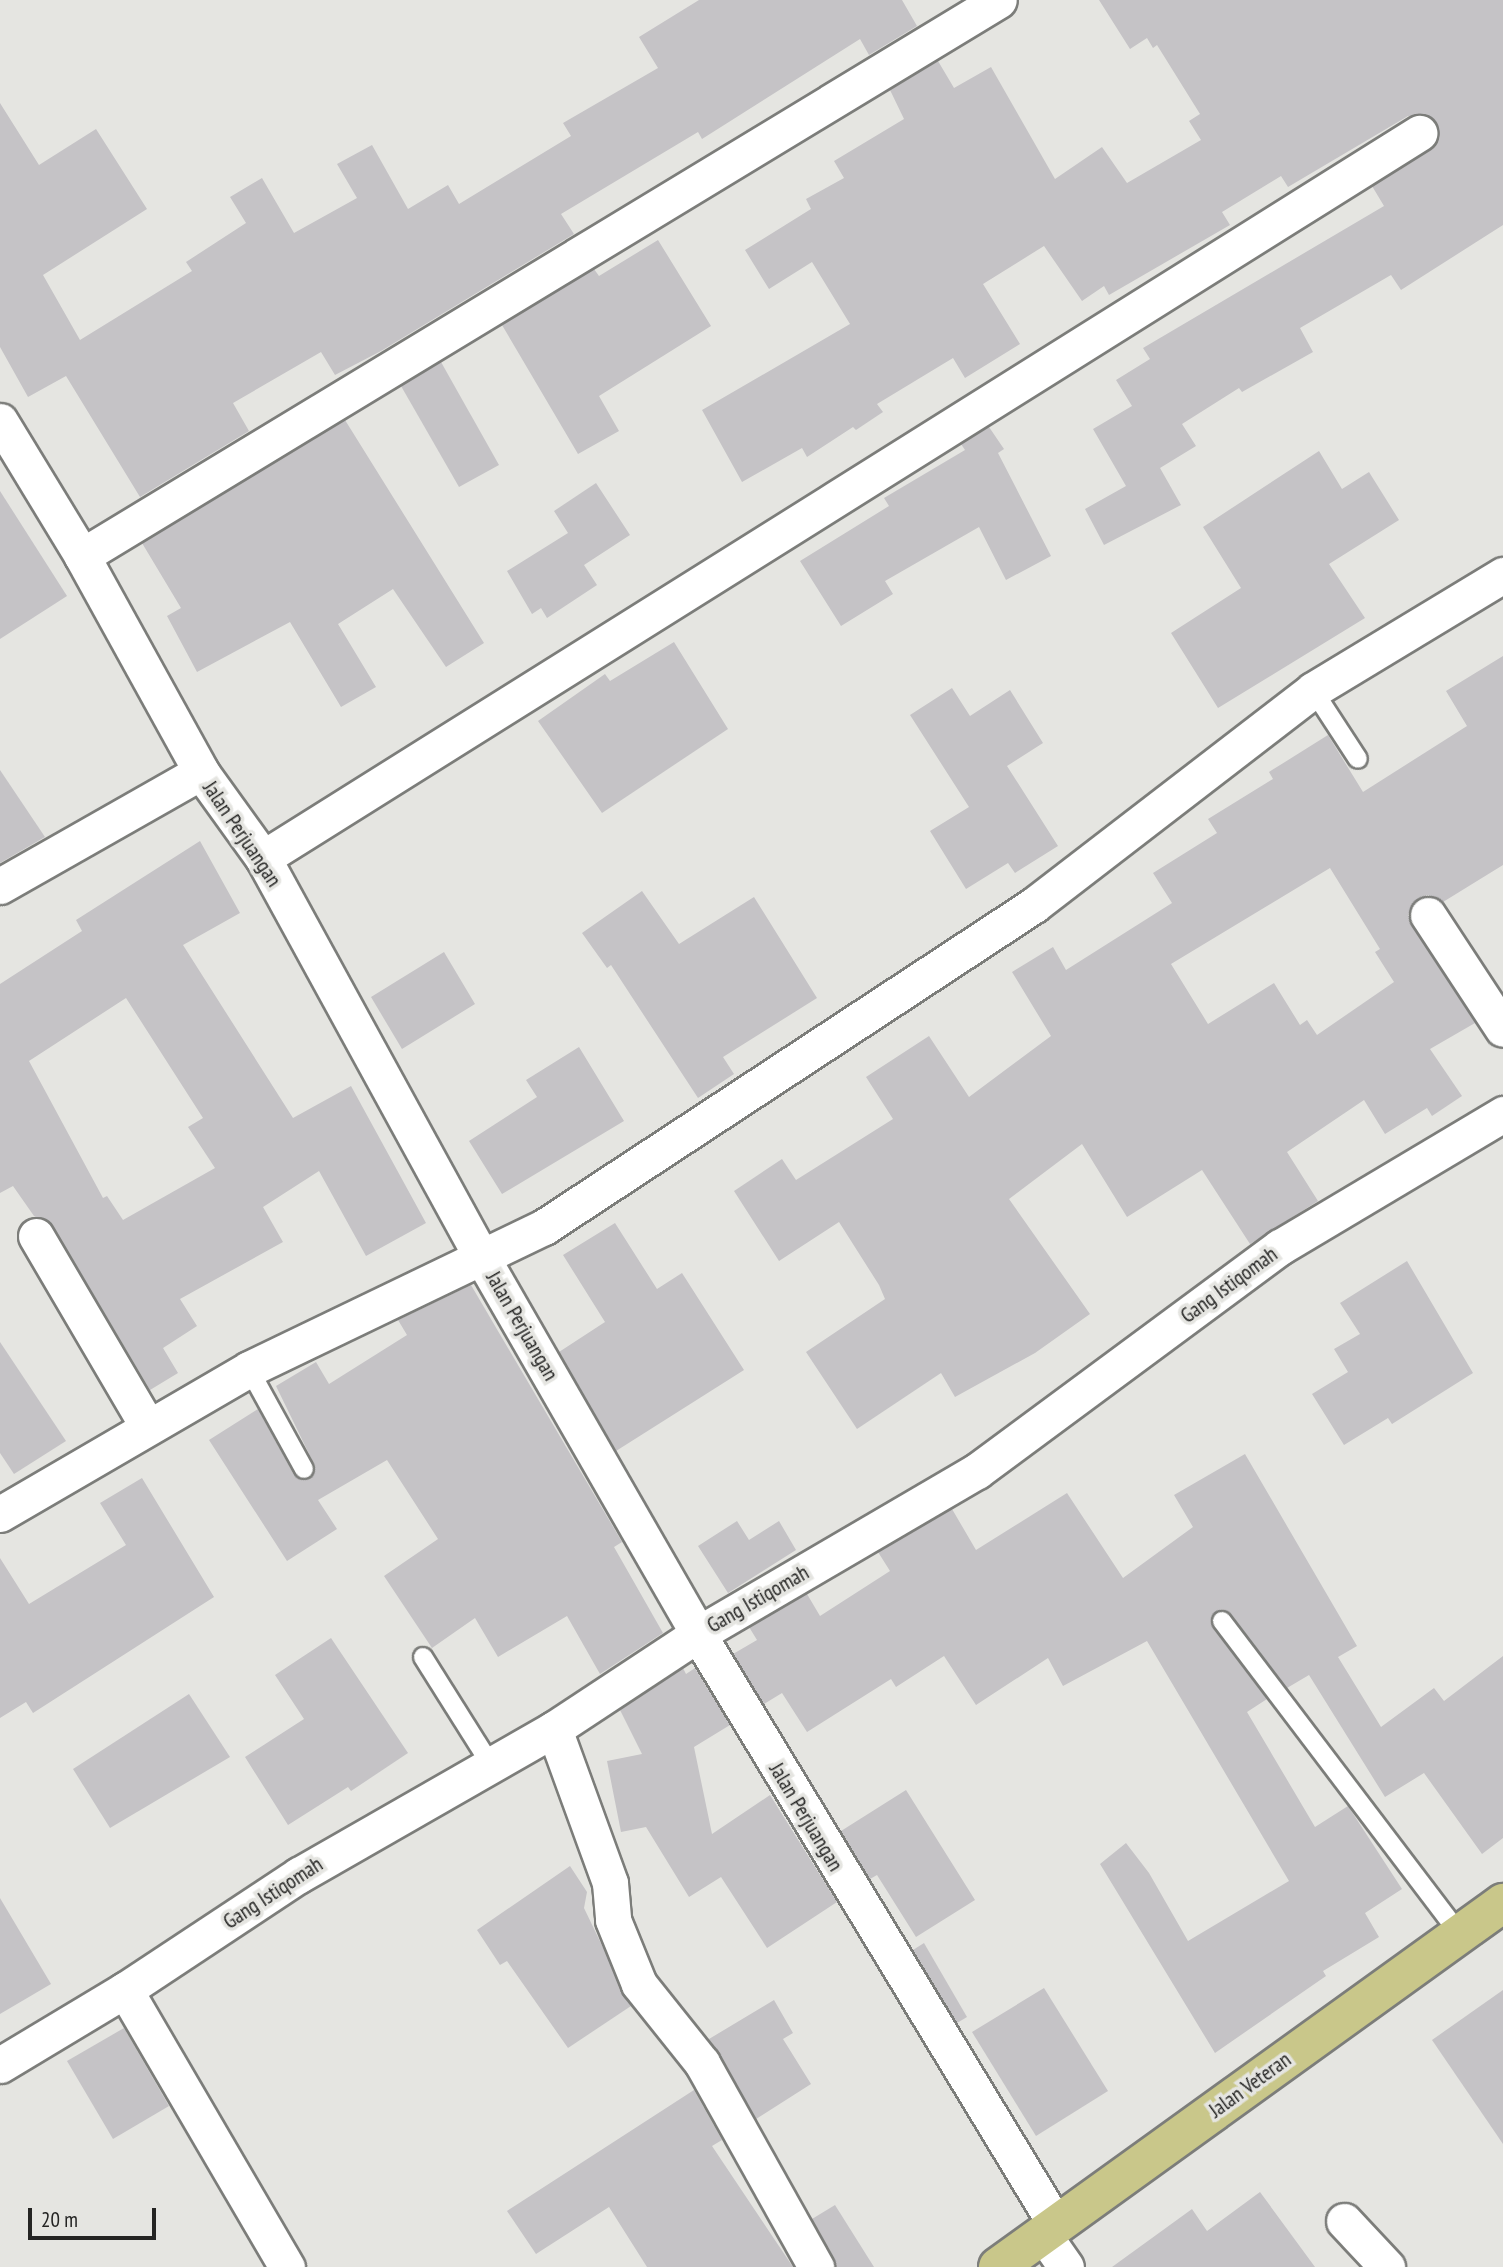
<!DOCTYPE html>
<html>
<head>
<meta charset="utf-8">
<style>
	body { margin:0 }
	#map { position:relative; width:1503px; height:2267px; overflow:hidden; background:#e5e5e1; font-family:"PT Sans Narrow",sans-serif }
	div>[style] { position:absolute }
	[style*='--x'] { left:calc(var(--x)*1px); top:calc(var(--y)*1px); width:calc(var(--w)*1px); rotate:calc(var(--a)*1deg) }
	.building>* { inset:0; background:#c5c3c6 }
	.roads { filter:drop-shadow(2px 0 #7c7d7a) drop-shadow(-2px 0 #7c7d7a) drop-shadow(0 2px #7c7d7a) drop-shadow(0 -2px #7c7d7a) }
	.lane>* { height:18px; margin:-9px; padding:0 9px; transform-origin:9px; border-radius:9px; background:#fff }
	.street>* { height:35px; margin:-17.5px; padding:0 17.5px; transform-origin:17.5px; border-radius:17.5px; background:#fff }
	.primary>* { height:38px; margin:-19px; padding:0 19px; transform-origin:19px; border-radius:19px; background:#c9c78a }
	span { translate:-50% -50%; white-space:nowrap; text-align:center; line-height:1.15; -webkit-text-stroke:7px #e5e5e1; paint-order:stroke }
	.street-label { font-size:21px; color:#242423 }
	.scale { position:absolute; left:28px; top:2208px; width:128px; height:32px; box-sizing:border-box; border:4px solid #242423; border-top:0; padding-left:9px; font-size:21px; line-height:24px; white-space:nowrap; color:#242423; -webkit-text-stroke:5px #e5e5e1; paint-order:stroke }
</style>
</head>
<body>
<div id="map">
	<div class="building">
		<i style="clip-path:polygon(699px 0,902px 0,917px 26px,869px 55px,860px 39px,702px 139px,698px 132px,561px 214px,574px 234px,381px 351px,335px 375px,321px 352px,233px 403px,249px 431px,140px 497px,66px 376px,28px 397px,0 347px,0 103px,39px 165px,96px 129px,147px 209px,43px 275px,80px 340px,192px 271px,186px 262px,246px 223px,230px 197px,262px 178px,294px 233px,357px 198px,337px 164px,372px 145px,408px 209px,448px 185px,459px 204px,571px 136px,563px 123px,658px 68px,639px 37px)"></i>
		<i style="clip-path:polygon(1099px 0,1503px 0,1503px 225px,1401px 290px,1391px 275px,1300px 328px,1313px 352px,1242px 392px,1239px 388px,1182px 424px,1196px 446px,1160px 468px,1181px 505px,1104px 545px,1085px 509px,1126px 486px,1093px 429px,1132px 406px,1116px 380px,1150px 359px,1143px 348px,1384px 206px,1372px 186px,1436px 143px,1439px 132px,1429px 116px,1408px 116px,1288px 187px,1281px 176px,1222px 212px,1230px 225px,1109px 295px,1104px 286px,1082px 301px,1044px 246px,983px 284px,1020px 344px,965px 378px,953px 358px,877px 404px,883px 412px,856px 430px,853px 427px,807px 457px,802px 448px,742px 482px,702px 410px,850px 324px,812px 262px,769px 289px,745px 250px,811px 209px,806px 199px,844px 178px,834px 161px,904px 119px,890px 90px,938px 61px,954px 88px,991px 67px,1055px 179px,1102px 147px,1127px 183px,1201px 140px,1189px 121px,1200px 114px,1157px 45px,1153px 48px,1147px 38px,1130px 49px)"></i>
		<i style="clip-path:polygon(658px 240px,711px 326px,599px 396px,619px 431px,578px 454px,502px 325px,594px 269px,599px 276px)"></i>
		<i style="clip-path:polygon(441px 362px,499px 465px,459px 487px,401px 386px)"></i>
		<i style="clip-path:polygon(345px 420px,484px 643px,446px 667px,393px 589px,338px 624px,376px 687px,341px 707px,290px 622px,197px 672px,167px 616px,181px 608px,142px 543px)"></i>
		<i style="clip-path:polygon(989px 427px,1004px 449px,998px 453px,1051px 556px,1006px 580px,979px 527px,885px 581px,893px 594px,841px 626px,800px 561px,889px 506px,884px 498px,965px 450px,961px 444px)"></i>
		<i style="clip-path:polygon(1319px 451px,1342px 489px,1369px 472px,1399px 520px,1329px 564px,1365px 618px,1218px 708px,1171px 633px,1241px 588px,1203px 527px)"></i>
		<i style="clip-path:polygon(596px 483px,630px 535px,584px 565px,597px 585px,547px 618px,541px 608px,532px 614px,507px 571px,568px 533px,554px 511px)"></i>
		<i style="clip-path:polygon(0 491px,67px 596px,0 639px)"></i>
		<i style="clip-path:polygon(674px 642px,728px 729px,602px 813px,538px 721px,605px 674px,610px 681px)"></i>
		<i style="clip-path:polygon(evenodd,1503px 656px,1503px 865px,1443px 902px,1428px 895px,1418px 898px,1408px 915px,1475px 1023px,1430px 1049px,1462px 1096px,1432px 1116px,1427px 1108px,1385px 1134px,1364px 1100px,1287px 1152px,1318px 1201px,1250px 1244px,1202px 1170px,1127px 1217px,1082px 1144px,1009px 1199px,1090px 1314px,1035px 1353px,955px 1397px,941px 1373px,857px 1429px,806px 1352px,885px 1299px,879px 1285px,839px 1222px,779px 1261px,734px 1191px,782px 1159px,796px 1180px,893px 1119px,866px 1077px,929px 1036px,969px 1097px,1051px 1036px,1012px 972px,1053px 947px,1066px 970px,1172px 903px,1153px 873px,1217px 833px,1208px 819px,1273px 779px,1269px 772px,1328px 735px,1363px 792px,1467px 726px,1446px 691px,1503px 656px,1330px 868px,1380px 949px,1375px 952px,1394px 982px,1317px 1035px,1307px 1020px,1300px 1025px,1274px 983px,1208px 1024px,1171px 964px,1330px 868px)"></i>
		<i style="clip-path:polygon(952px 688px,970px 716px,1010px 690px,1043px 743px,1007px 766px,1058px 846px,1015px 873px,1008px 863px,966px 889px,930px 831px,969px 807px,910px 715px)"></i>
		<i style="clip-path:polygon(0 770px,45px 837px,0 863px)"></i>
		<i style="clip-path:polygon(evenodd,200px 841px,240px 913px,183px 945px,293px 1118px,351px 1086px,426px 1223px,366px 1256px,319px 1171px,263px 1207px,283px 1242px,180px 1299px,197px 1326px,163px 1348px,178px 1373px,150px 1390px,53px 1226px,34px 1216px,13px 1186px,0 1193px,0 984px,82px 931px,76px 920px,200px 841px,126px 998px,203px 1118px,188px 1127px,215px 1168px,123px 1220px,107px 1196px,103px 1198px,29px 1061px,126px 998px)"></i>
		<i style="clip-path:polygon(642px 891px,679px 944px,754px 897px,817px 998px,723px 1057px,734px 1074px,698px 1098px,611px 965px,607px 968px,582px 933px)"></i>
		<i style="clip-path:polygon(444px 952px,475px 1004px,402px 1049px,371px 997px)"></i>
		<i style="clip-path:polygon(579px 1047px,624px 1121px,502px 1194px,469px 1141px,537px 1097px,526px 1080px)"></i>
		<i style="clip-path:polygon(615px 1223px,657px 1289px,682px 1273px,744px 1370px,616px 1451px,559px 1352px,605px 1322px,563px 1255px)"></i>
		<i style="clip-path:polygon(1407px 1261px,1473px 1373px,1392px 1424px,1388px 1418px,1344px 1445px,1312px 1394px,1348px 1372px,1334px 1349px,1360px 1334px,1340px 1303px)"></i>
		<i style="clip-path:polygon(471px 1285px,622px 1542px,614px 1547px,663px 1633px,600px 1674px,567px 1616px,498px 1657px,475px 1618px,432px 1648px,384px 1576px,438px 1539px,387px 1460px,318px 1500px,337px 1529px,287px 1561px,209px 1440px,258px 1409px,294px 1475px,310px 1479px,314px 1464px,276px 1386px,316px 1362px,329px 1384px,407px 1335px,398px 1320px)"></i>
		<i style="clip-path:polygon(0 1342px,66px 1441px,14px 1474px,0 1453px)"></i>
		<i style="clip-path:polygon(1245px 1454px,1357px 1646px,1338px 1657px,1381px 1727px,1434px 1688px,1444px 1701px,1503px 1656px,1503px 1838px,1482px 1854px,1424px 1773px,1385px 1797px,1309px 1675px,1287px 1688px,1231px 1614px,1216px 1612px,1213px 1628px,1267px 1699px,1247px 1712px,1315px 1827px,1348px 1806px,1402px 1889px,1365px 1913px,1379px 1937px,1323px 1971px,1326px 1976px,1215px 2053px,1100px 1864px,1126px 1843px,1149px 1873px,1188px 1941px,1289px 1881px,1147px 1641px,1063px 1686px,1048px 1658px,976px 1705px,944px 1656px,896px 1687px,891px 1679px,807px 1732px,782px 1693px,764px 1704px,733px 1654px,757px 1640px,749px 1627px,807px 1594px,820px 1616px,890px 1571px,878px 1552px,952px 1509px,976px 1550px,1067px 1493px,1123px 1578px,1193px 1527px,1174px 1495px)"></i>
		<i style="clip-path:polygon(142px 1478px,214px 1597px,33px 1713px,26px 1702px,0 1718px,0 1558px,29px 1604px,126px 1545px,100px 1503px)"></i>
		<i style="clip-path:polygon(737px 1521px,749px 1540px,779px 1521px,796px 1550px,728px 1593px,698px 1546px)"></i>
		<i style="clip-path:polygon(331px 1638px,408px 1753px,351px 1791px,348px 1787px,288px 1825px,245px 1757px,304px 1719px,275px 1675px)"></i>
		<i style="clip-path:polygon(683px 1668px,686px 1674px,695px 1668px,730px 1725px,694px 1747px,712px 1834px,770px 1795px,837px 1902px,767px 1948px,721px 1877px,689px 1897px,646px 1827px,621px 1832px,607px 1761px,642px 1754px,620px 1710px)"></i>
		<i style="clip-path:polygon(189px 1694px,230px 1757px,110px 1828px,73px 1769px)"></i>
		<i style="clip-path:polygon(906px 1790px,975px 1900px,916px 1937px,877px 1875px,870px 1879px,841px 1831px)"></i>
		<i style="clip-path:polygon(570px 1866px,587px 1892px,584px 1908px,631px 2006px,568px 2048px,507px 1961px,500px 1965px,477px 1930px)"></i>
		<i style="clip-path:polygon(0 1898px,51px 1984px,0 2014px)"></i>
		<i style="clip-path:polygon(924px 1943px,967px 2017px,957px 2023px,913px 1950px)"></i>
		<i style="clip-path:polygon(1044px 1988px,1108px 2091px,1036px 2136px,972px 2032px)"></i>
		<i style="clip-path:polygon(1503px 1990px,1503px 2144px,1432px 2040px)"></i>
		<i style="clip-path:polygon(774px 2000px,793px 2033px,783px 2039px,811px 2084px,756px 2119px,709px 2039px)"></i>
		<i style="clip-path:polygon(124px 2028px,169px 2106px,113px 2139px,67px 2061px)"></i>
		<i style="clip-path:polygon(694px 2090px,722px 2140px,712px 2146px,793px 2267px,647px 2267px,609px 2207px,536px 2254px,507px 2211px)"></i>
		<i style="clip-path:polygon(1260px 2192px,1315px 2267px,1112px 2267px,1192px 2209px,1207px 2231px)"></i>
		<i style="clip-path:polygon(835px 2205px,874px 2267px,836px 2267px,812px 2219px)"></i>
	</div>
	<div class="roads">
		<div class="lane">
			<i style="--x:1313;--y:690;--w:82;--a:56.9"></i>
			<i style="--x:249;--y:1369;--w:114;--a:61.2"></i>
			<i style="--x:1222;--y:1621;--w:393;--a:52.8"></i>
			<i style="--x:423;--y:1657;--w:128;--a:57.8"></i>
		</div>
		<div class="street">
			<i style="--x:0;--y:421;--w:158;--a:58.7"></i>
			<i style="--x:82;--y:556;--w:247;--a:61.1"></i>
			<i style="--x:201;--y:772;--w:106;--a:54.2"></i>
			<i style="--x:263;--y:858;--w:454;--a:61.3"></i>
			<i style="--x:481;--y:1256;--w:436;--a:60.1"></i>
			<i style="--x:698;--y:1634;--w:691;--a:58.79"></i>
			<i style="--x:82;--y:556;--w:1072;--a:-31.23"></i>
			<i style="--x:263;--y:858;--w:1365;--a:-32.09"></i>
			<i style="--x:0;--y:886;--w:231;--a:-29.6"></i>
			<i style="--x:1428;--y:915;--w:136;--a:56.7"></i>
			<i style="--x:36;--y:1236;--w:221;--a:59.6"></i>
			<i style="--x:0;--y:1514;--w:288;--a:-30.2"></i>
			<i style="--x:249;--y:1369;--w:327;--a:-25.7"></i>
			<i style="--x:544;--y:1227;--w:586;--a:-33.31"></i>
			<i style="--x:1034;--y:905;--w:352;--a:-37.6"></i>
			<i style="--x:1313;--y:690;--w:222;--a:-31.2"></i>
			<i style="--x:554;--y:1729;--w:164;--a:70"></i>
			<i style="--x:610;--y:1883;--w:37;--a:85"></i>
			<i style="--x:613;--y:1920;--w:69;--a:67.9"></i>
			<i style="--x:639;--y:1984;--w:101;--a:51.4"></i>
			<i style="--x:702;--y:2063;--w:234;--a:60.8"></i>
			<i style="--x:125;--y:1990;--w:321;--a:59.7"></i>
			<i style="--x:0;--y:2065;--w:146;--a:-31"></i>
			<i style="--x:125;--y:1990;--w:209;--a:-33.5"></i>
			<i style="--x:299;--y:1875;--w:294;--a:-29.8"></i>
			<i style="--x:554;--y:1729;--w:173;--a:-33.4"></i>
			<i style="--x:698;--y:1634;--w:323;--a:-30.3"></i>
			<i style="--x:977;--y:1471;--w:377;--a:-36.5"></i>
			<i style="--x:1280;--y:1247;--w:260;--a:-30.8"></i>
			<i style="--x:1344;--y:2221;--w:63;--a:46.9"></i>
			<i style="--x:1043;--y:2234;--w:40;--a:55.1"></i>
		</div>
		<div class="primary">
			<i style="--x:998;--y:2267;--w:623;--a:-35.78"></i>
		</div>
	</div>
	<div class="street-label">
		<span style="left:242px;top:834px;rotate:56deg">Jalan Perjuangan</span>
		<span style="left:1229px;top:1285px;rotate:-36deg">Gang Istiqomah</span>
		<span style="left:522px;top:1326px;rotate:60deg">Jalan Perjuangan</span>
		<span style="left:758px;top:1599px;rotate:-30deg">Gang Istiqomah</span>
		<span style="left:806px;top:1817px;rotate:59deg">Jalan Perjuangan</span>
		<span style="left:273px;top:1893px;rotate:-33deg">Gang Istiqomah</span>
		<span style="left:1250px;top:2085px;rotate:-36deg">Jalan Veteran</span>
	</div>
	<div class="scale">20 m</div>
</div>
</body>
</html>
